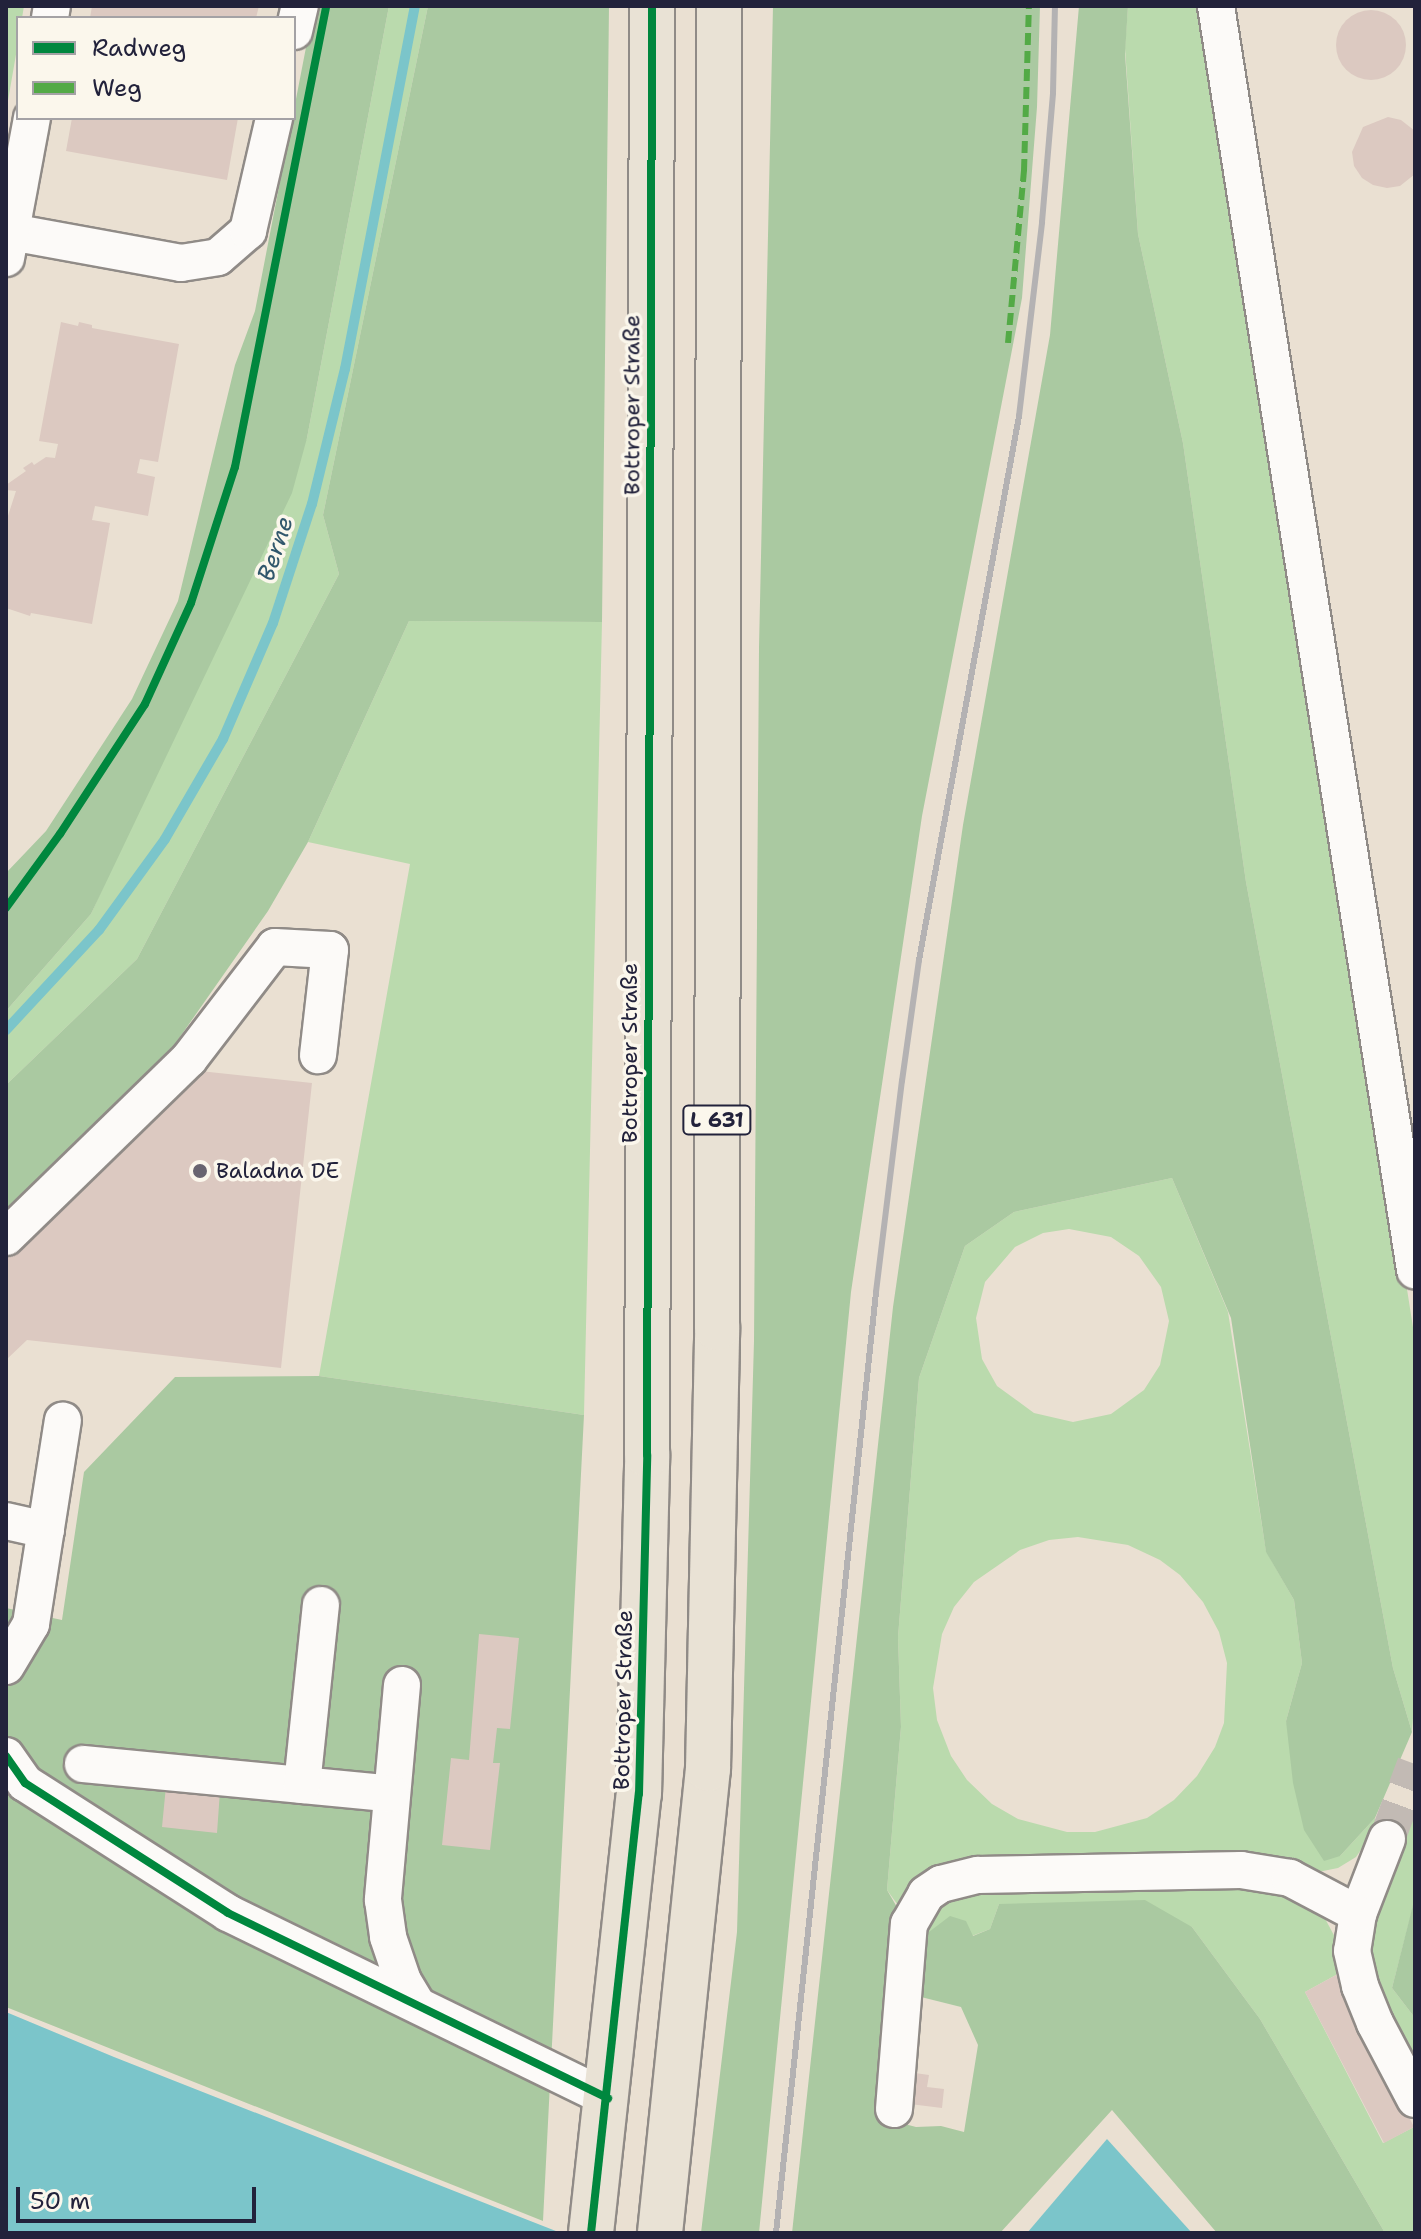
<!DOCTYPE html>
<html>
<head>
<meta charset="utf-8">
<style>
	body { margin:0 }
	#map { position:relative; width:1421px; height:2239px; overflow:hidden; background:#eae0d2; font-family:"Shantell Sans",sans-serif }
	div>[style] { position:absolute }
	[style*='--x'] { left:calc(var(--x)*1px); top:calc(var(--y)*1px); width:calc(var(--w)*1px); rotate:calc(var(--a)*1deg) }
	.green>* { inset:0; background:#badaad }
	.forest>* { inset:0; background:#aac9a1 }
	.water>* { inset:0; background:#7bc5ca }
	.stream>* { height:10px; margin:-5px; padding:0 5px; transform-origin:5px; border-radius:5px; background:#7bc5ca }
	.building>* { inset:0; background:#dcc9c1 }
	.round { border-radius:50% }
	.minor-tunnel>* { height:36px; margin-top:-18px; transform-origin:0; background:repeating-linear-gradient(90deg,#c2bab4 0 36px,transparent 0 54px) }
	.roads { filter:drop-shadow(2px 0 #908b87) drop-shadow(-2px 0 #908b87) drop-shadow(0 2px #908b87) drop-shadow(0 -2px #908b87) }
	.minor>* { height:36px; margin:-18px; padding:0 18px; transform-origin:18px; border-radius:18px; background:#fcfaf8 }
	.major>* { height:44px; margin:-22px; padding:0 22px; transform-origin:22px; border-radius:22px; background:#e9e2d5 }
	.rail>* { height:6px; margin:-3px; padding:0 3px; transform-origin:3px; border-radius:3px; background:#b4b2b3 }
	.quiet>* { height:6px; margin-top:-3px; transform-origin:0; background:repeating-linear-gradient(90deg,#53aa46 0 12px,transparent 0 18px) }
	.cycleway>* { height:8px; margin:-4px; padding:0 4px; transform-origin:4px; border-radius:4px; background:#00873e }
	.dots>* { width:22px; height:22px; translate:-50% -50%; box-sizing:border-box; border:4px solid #fbf7ec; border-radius:50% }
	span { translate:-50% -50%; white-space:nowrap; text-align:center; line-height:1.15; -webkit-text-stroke:7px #fbf7ec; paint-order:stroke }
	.shield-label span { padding:2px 6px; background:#fbf7ec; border:2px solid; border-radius:6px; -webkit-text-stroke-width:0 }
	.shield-label { font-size:20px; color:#22223b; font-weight:700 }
	.street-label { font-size:22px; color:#22223b }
	.poi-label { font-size:22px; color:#22223b }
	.left { translate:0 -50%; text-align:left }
	.water-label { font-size:24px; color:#31576c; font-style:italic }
	.frame { position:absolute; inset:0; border:8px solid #22223b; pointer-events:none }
	.legend { position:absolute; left:16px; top:16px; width:280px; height:104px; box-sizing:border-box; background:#fbf7ec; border:2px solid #a4a2a5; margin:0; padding:10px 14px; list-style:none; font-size:24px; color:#22223b }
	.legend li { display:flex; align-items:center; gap:16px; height:40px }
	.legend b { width:40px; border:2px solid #a4a2a5 }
	.scale { position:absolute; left:16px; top:2187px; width:240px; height:36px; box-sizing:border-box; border:4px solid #22223b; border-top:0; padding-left:10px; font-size:24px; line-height:28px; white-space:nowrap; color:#22223b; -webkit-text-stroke:6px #fbf7ec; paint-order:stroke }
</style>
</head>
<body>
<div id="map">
	<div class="green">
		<i style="clip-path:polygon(6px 6px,24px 6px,22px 18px,18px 18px,18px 43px,6px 112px)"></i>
		<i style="clip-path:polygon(389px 6px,428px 6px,323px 515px,339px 574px,137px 959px,6px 1085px,6px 1011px,91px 914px,307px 438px)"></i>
		<i style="clip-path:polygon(1128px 6px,1205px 6px,1415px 1340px,1415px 1690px,1412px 1732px,1393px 1668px,1246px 882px,1183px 443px,1138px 234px,1125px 48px)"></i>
		<i style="clip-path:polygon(409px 621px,602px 622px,584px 1415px,319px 1376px,410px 864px,308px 842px)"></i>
		<i style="clip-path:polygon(evenodd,1172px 1178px,1228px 1312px,1266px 1551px,1294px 1600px,1302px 1663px,1286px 1721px,1340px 1856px,1375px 1818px,1376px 1828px,1356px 1857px,1338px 1868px,1318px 1872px,1288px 1868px,1039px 1869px,900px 1908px,887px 1890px,901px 1727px,898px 1637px,919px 1378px,965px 1246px,1014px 1212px,1172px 1178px,1069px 1229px,1111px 1237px,1139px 1256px,1161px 1287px,1169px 1321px,1160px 1365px,1144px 1390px,1111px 1414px,1073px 1422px,1034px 1413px,997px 1386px,982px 1359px,976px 1318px,985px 1282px,1015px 1247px,1043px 1233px,1069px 1229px,1172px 1178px,1078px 1537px,1128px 1545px,1160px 1560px,1180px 1575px,1203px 1602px,1219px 1632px,1227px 1663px,1224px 1723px,1215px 1747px,1197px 1776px,1174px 1800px,1147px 1818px,1095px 1832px,1067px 1832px,1018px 1819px,992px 1804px,967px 1780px,951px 1756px,937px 1720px,933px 1688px,942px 1634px,954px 1607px,974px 1582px,1020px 1550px,1049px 1540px,1078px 1537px)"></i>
		<i style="clip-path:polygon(1415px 1807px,1415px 1899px,1392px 1988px,1415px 2018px,1415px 2069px,1388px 2015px,1366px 1957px,1369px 1923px)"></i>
		<i style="clip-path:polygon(1268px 1880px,1321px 1911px,1337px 1941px,1336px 1975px,1305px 1992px,1383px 2143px,1414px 2127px,1415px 2233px,1385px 2233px,1260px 2019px,1192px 1927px,1060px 1905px,999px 1904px,990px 1929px,972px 1936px,925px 1935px,931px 1901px,962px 1885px)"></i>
	</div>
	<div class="forest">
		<i style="clip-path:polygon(314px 6px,389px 6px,307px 438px,292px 493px,91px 914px,6px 1011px,6px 873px,46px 831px,132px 699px,178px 601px,235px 365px,255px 311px)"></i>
		<i style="clip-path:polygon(428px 6px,609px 6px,602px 622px,409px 621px,308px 842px,268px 911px,175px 1044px,6px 1217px,6px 1085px,137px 959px,339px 574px,323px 515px)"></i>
		<i style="clip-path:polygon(773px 6px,1040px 6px,1037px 107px,1022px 298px,922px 816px,851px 1292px,759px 2233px,701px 2233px,737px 1932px,754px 1341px,759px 648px)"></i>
		<i style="clip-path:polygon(1079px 6px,1128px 6px,1125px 54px,1138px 234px,1183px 443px,1246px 882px,1393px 1668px,1412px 1732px,1375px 1818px,1340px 1856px,1324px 1861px,1304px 1830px,1293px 1783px,1286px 1721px,1302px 1663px,1294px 1600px,1266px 1552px,1231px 1318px,1172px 1178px,1014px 1212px,965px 1246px,919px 1378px,898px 1637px,901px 1727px,887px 1890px,901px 1914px,882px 2118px,916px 2127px,941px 2126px,964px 2132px,978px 2045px,961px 2007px,921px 1997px,925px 1935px,950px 1916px,966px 1921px,973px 1936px,990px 1929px,999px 1904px,1145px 1900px,1192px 1927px,1260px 2019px,1385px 2233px,1217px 2233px,1112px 2110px,1000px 2233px,792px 2233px,893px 1307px,963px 825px,1050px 335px)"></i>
		<i style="clip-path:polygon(319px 1376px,584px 1415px,543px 2221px,6px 2007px,6px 1608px,62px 1620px,84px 1472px,175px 1377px)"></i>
		<i style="clip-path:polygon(1415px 1897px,1415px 2018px,1392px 1988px)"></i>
	</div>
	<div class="water">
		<i style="clip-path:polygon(6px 2012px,114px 2057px,561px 2233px,6px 2233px)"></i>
		<i style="clip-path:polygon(1107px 2139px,1192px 2233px,1027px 2233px)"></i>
	</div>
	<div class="stream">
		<i style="--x:6;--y:1030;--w:137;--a:-47.1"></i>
		<i style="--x:99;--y:930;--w:112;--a:-54"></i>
		<i style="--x:165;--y:839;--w:116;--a:-59.9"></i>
		<i style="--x:223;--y:739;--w:126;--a:-66.7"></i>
		<i style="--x:273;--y:623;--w:125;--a:-71.9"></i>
		<i style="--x:312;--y:504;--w:139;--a:-76.3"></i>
		<i style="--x:345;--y:369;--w:370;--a:-79.1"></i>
	</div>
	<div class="building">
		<i style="clip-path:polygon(92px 6px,259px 6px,256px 18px,90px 18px)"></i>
		<i class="round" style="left:1336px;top:10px;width:70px;height:70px"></i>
		<i style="clip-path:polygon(1388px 117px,1401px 120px,1415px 131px,1415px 174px,1400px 186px,1387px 188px,1373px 185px,1362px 178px,1354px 166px,1352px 152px,1363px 127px)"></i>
		<i style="clip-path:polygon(72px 118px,238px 118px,227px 180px,66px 151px)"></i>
		<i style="clip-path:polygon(61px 322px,78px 326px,79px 322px,92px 325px,92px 328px,179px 344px,158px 462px,140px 459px,137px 473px,155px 477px,148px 516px,95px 506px,92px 520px,110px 523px,92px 624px,31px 613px,30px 616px,6px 608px,6px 522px,16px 491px,6px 490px,6px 485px,26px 471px,23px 468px,32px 462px,34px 465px,46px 457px,55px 458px,58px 444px,39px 441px)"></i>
		<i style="clip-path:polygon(200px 1071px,312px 1083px,281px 1368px,27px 1340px,6px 1360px,6px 1259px)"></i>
		<i style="clip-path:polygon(479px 1634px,519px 1638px,510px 1729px,497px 1728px,493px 1763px,500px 1763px,490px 1850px,442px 1845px,451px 1758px,469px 1760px)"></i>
		<i style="clip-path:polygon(166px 1786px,220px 1791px,217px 1833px,162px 1827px)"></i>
		<i style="clip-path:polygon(1336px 1975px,1414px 2127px,1384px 2143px,1305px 1992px)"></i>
		<i style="clip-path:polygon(915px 2073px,929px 2075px,927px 2087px,944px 2089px,942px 2108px,910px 2104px)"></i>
	</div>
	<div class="minor-tunnel">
		<i style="--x:1387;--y:1839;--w:80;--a:-69.5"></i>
	</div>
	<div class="roads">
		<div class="minor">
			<i style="--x:1216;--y:6;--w:1280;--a:81.05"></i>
			<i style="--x:50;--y:18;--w:12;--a:-81"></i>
			<i style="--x:294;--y:31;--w:26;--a:-77"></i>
			<i style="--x:11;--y:232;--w:173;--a:10.3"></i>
			<i style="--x:181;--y:263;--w:37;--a:-9"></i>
			<i style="--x:218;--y:257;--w:40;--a:-41"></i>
			<i style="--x:248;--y:231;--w:116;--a:-77"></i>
			<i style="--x:6;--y:258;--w:142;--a:-79.5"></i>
			<i style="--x:6;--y:1237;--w:255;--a:-44.2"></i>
			<i style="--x:189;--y:1059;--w:141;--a:-52.5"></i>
			<i style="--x:275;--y:947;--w:55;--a:3.1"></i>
			<i style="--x:330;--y:950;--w:106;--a:96.5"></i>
			<i style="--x:6;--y:1521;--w:41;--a:12.7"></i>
			<i style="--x:6;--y:1666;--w:49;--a:-59.2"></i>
			<i style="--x:31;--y:1624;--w:206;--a:-81.1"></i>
			<i style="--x:402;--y:1685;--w:216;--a:95.1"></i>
			<i style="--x:383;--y:1900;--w:37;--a:82"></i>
			<i style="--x:388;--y:1937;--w:46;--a:71.2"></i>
			<i style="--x:403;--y:1981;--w:26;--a:59"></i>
			<i style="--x:6;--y:1756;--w:33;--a:55"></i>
			<i style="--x:25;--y:1783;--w:241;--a:32.6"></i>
			<i style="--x:228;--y:1913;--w:423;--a:26"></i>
			<i style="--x:83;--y:1764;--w:310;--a:5.5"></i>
			<i style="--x:302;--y:1785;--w:181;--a:-84"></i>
			<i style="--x:1387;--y:1839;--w:80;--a:111.1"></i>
			<i style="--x:1358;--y:1914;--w:37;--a:99"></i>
			<i style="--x:1352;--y:1951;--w:36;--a:77"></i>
			<i style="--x:1360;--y:1986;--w:40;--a:68"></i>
			<i style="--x:1375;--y:2023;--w:86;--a:62.2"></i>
			<i style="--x:894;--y:2109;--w:186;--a:-85.4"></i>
			<i style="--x:909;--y:1924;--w:34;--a:-60"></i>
			<i style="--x:926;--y:1894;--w:18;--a:-34"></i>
			<i style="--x:941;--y:1884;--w:38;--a:-14"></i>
			<i style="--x:978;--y:1875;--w:263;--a:-1.1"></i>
			<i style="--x:1241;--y:1870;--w:50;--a:9.3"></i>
			<i style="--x:1290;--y:1878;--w:77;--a:27.9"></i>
		</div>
		<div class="major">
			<i style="--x:591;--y:2233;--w:442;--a:-83.8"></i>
			<i style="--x:639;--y:1794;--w:339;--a:-88.6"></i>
			<i style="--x:647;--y:1455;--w:1449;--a:-89.8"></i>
			<i style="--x:660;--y:2233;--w:466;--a:-84.1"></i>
			<i style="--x:708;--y:1769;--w:441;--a:-88.8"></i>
			<i style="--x:717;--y:1328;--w:1322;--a:-89.91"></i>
		</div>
	</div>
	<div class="rail">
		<i style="--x:776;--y:2233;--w:946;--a:-83.93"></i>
		<i style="--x:876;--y:1292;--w:213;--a:-83"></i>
		<i style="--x:902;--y:1081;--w:122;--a:-82"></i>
		<i style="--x:919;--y:960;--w:553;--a:-79.58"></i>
		<i style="--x:1019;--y:416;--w:195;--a:-83.2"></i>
		<i style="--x:1042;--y:222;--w:129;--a:-85.1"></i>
		<i style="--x:1053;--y:93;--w:87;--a:-88.7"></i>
	</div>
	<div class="quiet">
		<i style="--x:1008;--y:343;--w:173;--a:-84.7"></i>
		<i style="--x:1024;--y:171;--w:165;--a:-88.3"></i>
	</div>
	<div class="cycleway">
		<i style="--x:6;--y:908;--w:92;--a:-53.9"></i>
		<i style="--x:60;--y:834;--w:155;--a:-56.8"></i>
		<i style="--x:145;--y:704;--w:111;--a:-65.5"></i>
		<i style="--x:191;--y:603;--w:143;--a:-72.1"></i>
		<i style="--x:235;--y:467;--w:470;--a:-78.8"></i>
		<i style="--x:6;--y:1756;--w:33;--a:55"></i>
		<i style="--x:25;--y:1783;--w:241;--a:32.6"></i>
		<i style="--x:228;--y:1913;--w:423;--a:26"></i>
		<i style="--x:591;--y:2233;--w:442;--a:-83.8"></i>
		<i style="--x:639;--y:1794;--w:339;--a:-88.6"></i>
		<i style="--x:647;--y:1455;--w:1449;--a:-89.8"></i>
	</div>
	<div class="dots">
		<i style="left:200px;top:1171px;background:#686470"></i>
	</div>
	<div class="shield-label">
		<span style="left:717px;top:1120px">L 631</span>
	</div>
	<div class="street-label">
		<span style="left:632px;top:405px;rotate:-90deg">Bottroper Straße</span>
		<span style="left:630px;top:1053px;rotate:-90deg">Bottroper Straße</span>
		<span style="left:623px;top:1700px;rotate:-89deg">Bottroper Straße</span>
	</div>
	<div class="poi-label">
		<span class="left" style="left:216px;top:1171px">Baladna DE</span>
	</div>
	<div class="water-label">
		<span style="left:276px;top:549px;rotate:-72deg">Berne</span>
	</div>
	<div class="frame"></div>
	<ul class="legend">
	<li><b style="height:10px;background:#00873e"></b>Radweg</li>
	<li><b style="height:10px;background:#53aa46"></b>Weg</li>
	</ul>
	<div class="scale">50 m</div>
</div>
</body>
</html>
